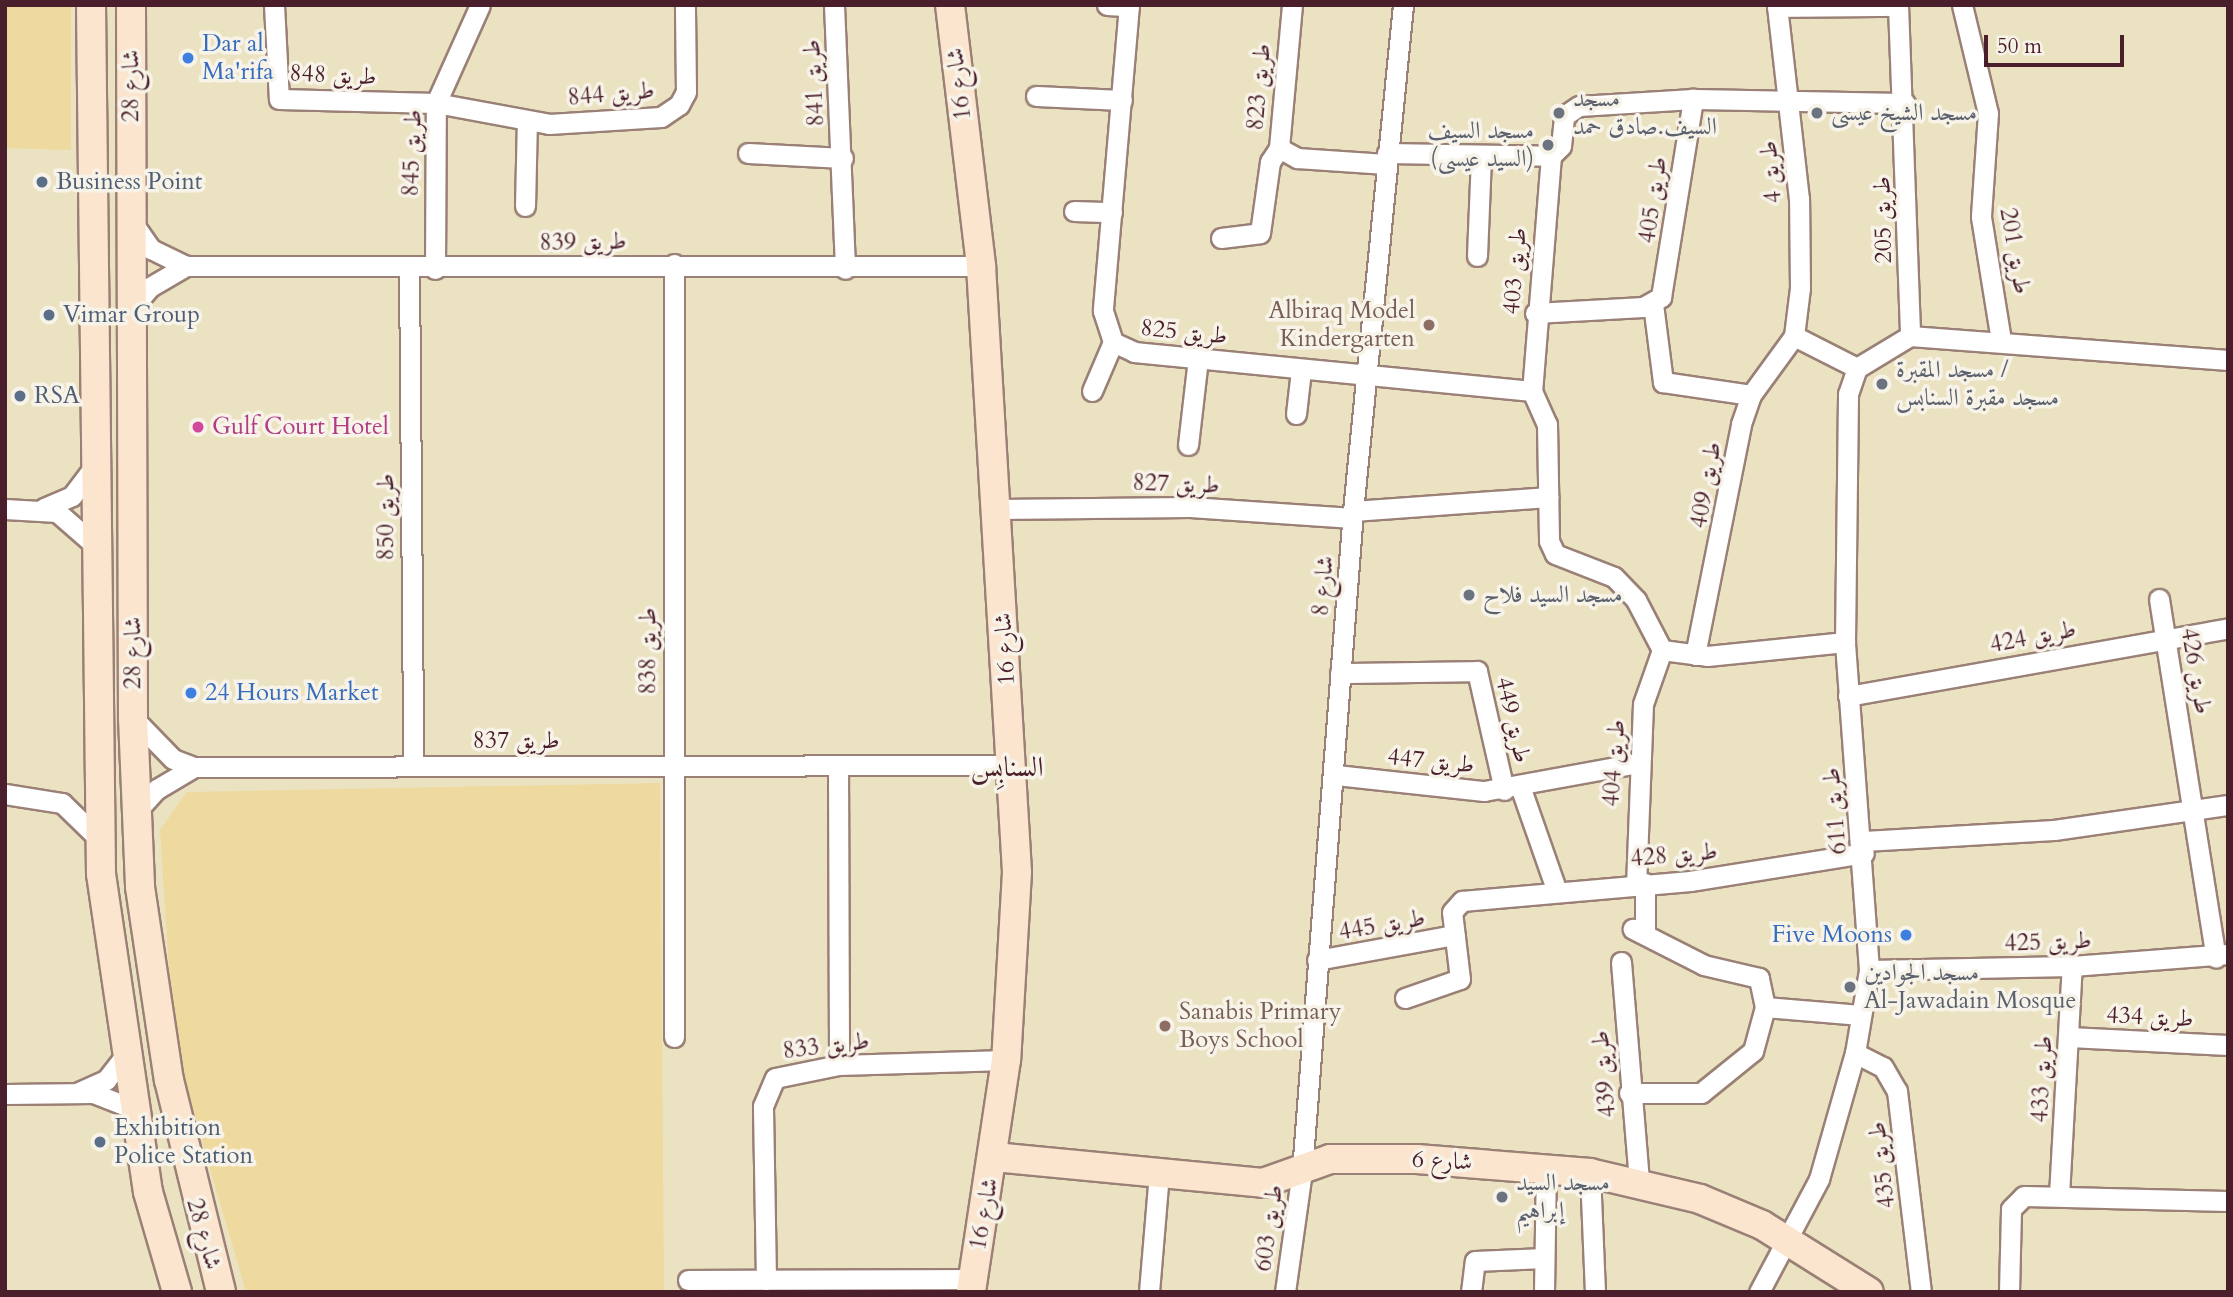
<!DOCTYPE html>
<html>
<head>
<meta charset="utf-8">
<style>
	body { margin:0 }
	#map { position:relative; width:2233px; height:1297px; overflow:hidden; background:#ebe2c1; font-family:Cardo,Amiri,serif }
	div>[style] { position:absolute }
	[style*='--x'] { left:calc(var(--x)*1px); top:calc(var(--y)*1px); width:calc(var(--w)*1px); rotate:calc(var(--a)*1deg) }
	.sand>* { inset:0; background:#eeda9e }
	.roads { filter:drop-shadow(2px 0 #9a8076) drop-shadow(-2px 0 #9a8076) drop-shadow(0 2px #9a8076) drop-shadow(0 -2px #9a8076) }
	.street>* { height:19px; margin:-9.5px; padding:0 9.5px; transform-origin:9.5px; border-radius:9.5px; background:#fff }
	.secondary>* { height:28px; margin:-14px; padding:0 14px; transform-origin:14px; border-radius:14px; background:#fbe5cf }
	.dots>* { width:19px; height:19px; translate:-50% -50%; box-sizing:border-box; border:4px solid #f7f3e8; border-radius:50% }
	span { translate:-50% -50%; white-space:nowrap; text-align:center; line-height:1.15; -webkit-text-stroke:7px #f7f3e8; paint-order:stroke }
	.shop-label { font-size:24px; color:#366cbe }
	.left { translate:0 -50%; text-align:left }
	.right { translate:-100% -50%; text-align:right }
	.street-label { font-size:24px; color:#4a1f2b }
	.worship-label { font-size:24px; color:#5b616d }
	.service-label { font-size:24px; color:#4e5e75 }
	.education-label { font-size:24px; color:#785e54 }
	.hotel-label { font-size:24px; color:#b23c85 }
	.quarter-label { font-size:28px; color:#4a1f2b }
	.frame { position:absolute; inset:0; border:7px solid #4a1f2b; pointer-events:none }
	.scale { position:absolute; left:1984px; top:35px; width:140px; height:32px; box-sizing:border-box; border:4px solid #4a1f2b; border-top:0; padding-left:9px; font-size:21px; line-height:24px; white-space:nowrap; color:#4a1f2b; -webkit-text-stroke:5px #f7f3e8; paint-order:stroke }
</style>
</head>
<body>
<div id="map">
	<div class="sand">
		<i style="clip-path:polygon(5px 5px,71px 5px,71px 150px,5px 148px)"></i>
		<i style="clip-path:polygon(660px 783px,664px 1292px,246px 1292px,174px 1044px,160px 830px,187px 792px)"></i>
	</div>
	<div class="roads">
		<div class="street">
			<i style="--x:274;--y:5;--w:94;--a:87"></i>
			<i style="--x:279;--y:99;--w:157;--a:1.5"></i>
			<i style="--x:436;--y:103;--w:115;--a:10.5"></i>
			<i style="--x:549;--y:124;--w:112;--a:-3.6"></i>
			<i style="--x:661;--y:117;--w:22;--a:-34"></i>
			<i style="--x:679;--y:105;--w:15;--a:-62"></i>
			<i style="--x:686;--y:92;--w:87;--a:-90.7"></i>
			<i style="--x:834;--y:5;--w:264;--a:87.6"></i>
			<i style="--x:1107;--y:5;--w:22;--a:3"></i>
			<i style="--x:1129;--y:5;--w:307;--a:94.9"></i>
			<i style="--x:1103;--y:311;--w:33;--a:72"></i>
			<i style="--x:1113;--y:342;--w:23;--a:25"></i>
			<i style="--x:1134;--y:352;--w:400;--a:5.6"></i>
			<i style="--x:1292;--y:5;--w:144;--a:95.2"></i>
			<i style="--x:1279;--y:148;--w:21;--a:29"></i>
			<i style="--x:1297;--y:158;--w:89;--a:3.9"></i>
			<i style="--x:1898;--y:5;--w:331;--a:87.9"></i>
			<i style="--x:1962;--y:5;--w:111;--a:76.5"></i>
			<i style="--x:1988;--y:113;--w:104;--a:93.9"></i>
			<i style="--x:1981;--y:217;--w:126;--a:80.8"></i>
			<i style="--x:1777;--y:7;--w:121;--a:-0.5"></i>
			<i style="--x:1036;--y:96;--w:86;--a:2.7"></i>
			<i style="--x:748;--y:153;--w:95;--a:3"></i>
			<i style="--x:1387;--y:153;--w:164;--a:1"></i>
			<i style="--x:1551;--y:156;--w:14;--a:-45"></i>
			<i style="--x:1561;--y:146;--w:30;--a:-84"></i>
			<i style="--x:1564;--y:116;--w:18;--a:-34"></i>
			<i style="--x:1579;--y:106;--w:114;--a:-3.5"></i>
			<i style="--x:1693;--y:99;--w:212;--a:1.1"></i>
			<i style="--x:1551;--y:156;--w:236;--a:94.6"></i>
			<i style="--x:1532;--y:391;--w:36;--a:66"></i>
			<i style="--x:1547;--y:424;--w:117;--a:89"></i>
			<i style="--x:1549;--y:541;--w:14;--a:65"></i>
			<i style="--x:1555;--y:554;--w:63;--a:21.3"></i>
			<i style="--x:1614;--y:577;--w:32;--a:46"></i>
			<i style="--x:1636;--y:600;--w:56;--a:62.5"></i>
			<i style="--x:1662;--y:650;--w:57;--a:109.4"></i>
			<i style="--x:1643;--y:704;--w:179;--a:92.2"></i>
			<i style="--x:525;--y:206;--w:85;--a:-88.7"></i>
			<i style="--x:1074;--y:211;--w:38;--a:2"></i>
			<i style="--x:132;--y:222;--w:33;--a:55"></i>
			<i style="--x:151;--y:249;--w:39;--a:26"></i>
			<i style="--x:186;--y:266;--w:795;--a:0"></i>
			<i style="--x:1221;--y:238;--w:39;--a:-7"></i>
			<i style="--x:1260;--y:233;--w:72;--a:-82"></i>
			<i style="--x:1270;--y:162;--w:17;--a:-57"></i>
			<i style="--x:1477;--y:256;--w:101;--a:-87.7"></i>
			<i style="--x:674;--y:264;--w:773;--a:90"></i>
			<i style="--x:409;--y:268;--w:497;--a:89.5"></i>
			<i style="--x:435;--y:269;--w:166;--a:-89.7"></i>
			<i style="--x:436;--y:103;--w:107;--a:-65.8"></i>
			<i style="--x:1653;--y:304;--w:79;--a:82.7"></i>
			<i style="--x:1663;--y:382;--w:89;--a:8.4"></i>
			<i style="--x:131;--y:309;--w:29;--a:-49"></i>
			<i style="--x:150;--y:287;--w:42;--a:-30.3"></i>
			<i style="--x:1535;--y:313;--w:108;--a:-3.2"></i>
			<i style="--x:1643;--y:307;--w:21;--a:-29"></i>
			<i style="--x:1661;--y:297;--w:201;--a:-80.8"></i>
			<i style="--x:1794;--y:336;--w:71;--a:26.9"></i>
			<i style="--x:1092;--y:391;--w:53;--a:-66.8"></i>
			<i style="--x:1296;--y:414;--w:44;--a:-83.5"></i>
			<i style="--x:1188;--y:445;--w:87;--a:-83.4"></i>
			<i style="--x:44;--y:508;--w:30;--a:-23"></i>
			<i style="--x:72;--y:496;--w:38;--a:-53"></i>
			<i style="--x:5;--y:509;--w:52;--a:3.3"></i>
			<i style="--x:57;--y:512;--w:53;--a:41.2"></i>
			<i style="--x:997;--y:509;--w:193;--a:-0.6"></i>
			<i style="--x:1190;--y:507;--w:163;--a:3.9"></i>
			<i style="--x:1353;--y:511;--w:196;--a:-4.1"></i>
			<i style="--x:2159;--y:599;--w:363;--a:81"></i>
			<i style="--x:1662;--y:650;--w:45;--a:7.6"></i>
			<i style="--x:1707;--y:656;--w:139;--a:-5.8"></i>
			<i style="--x:1695;--y:655;--w:236;--a:-78.7"></i>
			<i style="--x:1741;--y:424;--w:31;--a:-71"></i>
			<i style="--x:1751;--y:395;--w:73;--a:-53.9"></i>
			<i style="--x:1794;--y:336;--w:48;--a:-82.9"></i>
			<i style="--x:1800;--y:288;--w:89;--a:-90.6"></i>
			<i style="--x:1799;--y:199;--w:195;--a:-96.5"></i>
			<i style="--x:1340;--y:673;--w:137;--a:-0.8"></i>
			<i style="--x:1477;--y:671;--w:122;--a:77.2"></i>
			<i style="--x:1848;--y:696;--w:386;--a:-10.1"></i>
			<i style="--x:133;--y:718;--w:57;--a:45.7"></i>
			<i style="--x:173;--y:759;--w:22;--a:21"></i>
			<i style="--x:194;--y:767;--w:818;--a:-0.14"></i>
			<i style="--x:838;--y:765;--w:300;--a:89.8"></i>
			<i style="--x:1336;--y:775;--w:149;--a:6.2"></i>
			<i style="--x:1484;--y:791;--w:157;--a:-10.3"></i>
			<i style="--x:1520;--y:786;--w:109;--a:70.7"></i>
			<i style="--x:5;--y:794;--w:58;--a:9"></i>
			<i style="--x:62;--y:803;--w:52;--a:44.2"></i>
			<i style="--x:136;--y:812;--w:31;--a:-48"></i>
			<i style="--x:157;--y:789;--w:43;--a:-30.7"></i>
			<i style="--x:1864;--y:841;--w:190;--a:-3.3"></i>
			<i style="--x:2054;--y:830;--w:176;--a:-8.2"></i>
			<i style="--x:1645;--y:934;--w:51;--a:-90"></i>
			<i style="--x:1317;--y:960;--w:140;--a:-10.3"></i>
			<i style="--x:1621;--y:962;--w:220;--a:85.3"></i>
			<i style="--x:1869;--y:970;--w:203;--a:-1.1"></i>
			<i style="--x:2072;--y:966;--w:156;--a:-4.4"></i>
			<i style="--x:1405;--y:998;--w:58;--a:-19.1"></i>
			<i style="--x:1460;--y:979;--w:67;--a:-96.8"></i>
			<i style="--x:1452;--y:912;--w:15;--a:-48"></i>
			<i style="--x:1462;--y:901;--w:229;--a:-5"></i>
			<i style="--x:1690;--y:881;--w:176;--a:-9.1"></i>
			<i style="--x:1765;--y:1007;--w:96;--a:4.8"></i>
			<i style="--x:2069;--y:1037;--w:159;--a:2.9"></i>
			<i style="--x:1855;--y:1053;--w:31;--a:27"></i>
			<i style="--x:1883;--y:1067;--w:28;--a:60"></i>
			<i style="--x:1897;--y:1091;--w:202;--a:83.2"></i>
			<i style="--x:79;--y:1092;--w:30;--a:-24"></i>
			<i style="--x:106;--y:1080;--w:31;--a:-52"></i>
			<i style="--x:1629;--y:1093;--w:72;--a:0"></i>
			<i style="--x:1701;--y:1093;--w:67;--a:-38.9"></i>
			<i style="--x:1753;--y:1051;--w:46;--a:-74.7"></i>
			<i style="--x:1765;--y:1007;--w:30;--a:-102"></i>
			<i style="--x:1759;--y:978;--w:57;--a:-166.7"></i>
			<i style="--x:1704;--y:965;--w:80;--a:-153.1"></i>
			<i style="--x:5;--y:1094;--w:88;--a:-0.7"></i>
			<i style="--x:93;--y:1093;--w:44;--a:21.3"></i>
			<i style="--x:1590;--y:1173;--w:119;--a:87.6"></i>
			<i style="--x:2059;--y:1195;--w:229;--a:-86.8"></i>
			<i style="--x:688;--y:1280;--w:285;--a:-0.2"></i>
			<i style="--x:766;--y:1280;--w:174;--a:-91"></i>
			<i style="--x:763;--y:1106;--w:30;--a:-67"></i>
			<i style="--x:775;--y:1078;--w:65;--a:-11.5"></i>
			<i style="--x:839;--y:1065;--w:167;--a:-1.7"></i>
			<i style="--x:1149;--y:1292;--w:118;--a:-85.2"></i>
			<i style="--x:1285;--y:1292;--w:122;--a:-82"></i>
			<i style="--x:1302;--y:1171;--w:662;--a:-85.58"></i>
			<i style="--x:1353;--y:511;--w:508;--a:-84.36"></i>
			<i style="--x:1471;--y:1292;--w:31;--a:-83"></i>
			<i style="--x:1475;--y:1261;--w:69;--a:-2.5"></i>
			<i style="--x:1544;--y:1292;--w:124;--a:-89.1"></i>
			<i style="--x:1759;--y:1292;--w:128;--a:-62"></i>
			<i style="--x:1819;--y:1179;--w:131;--a:-74.1"></i>
			<i style="--x:1855;--y:1053;--w:84;--a:-80.4"></i>
			<i style="--x:1869;--y:970;--w:329;--a:-94.2"></i>
			<i style="--x:1845;--y:642;--w:248;--a:-89.3"></i>
			<i style="--x:1848;--y:394;--w:28;--a:-71"></i>
			<i style="--x:1857;--y:368;--w:62;--a:-31.1"></i>
			<i style="--x:1910;--y:336;--w:319;--a:4.3"></i>
			<i style="--x:2009;--y:1292;--w:83;--a:-88.6"></i>
			<i style="--x:2011;--y:1209;--w:18;--a:-45"></i>
			<i style="--x:2024;--y:1196;--w:204;--a:1.4"></i>
		</div>
		<div class="secondary">
			<i style="--x:91;--y:5;--w:869;--a:89.34"></i>
			<i style="--x:101;--y:874;--w:321;--a:81.6"></i>
			<i style="--x:148;--y:1192;--w:104;--a:73.8"></i>
			<i style="--x:131;--y:5;--w:713;--a:89.84"></i>
			<i style="--x:133;--y:718;--w:169;--a:87.6"></i>
			<i style="--x:140;--y:887;--w:195;--a:81.5"></i>
			<i style="--x:169;--y:1080;--w:218;--a:76.2"></i>
			<i style="--x:950;--y:5;--w:263;--a:83.2"></i>
			<i style="--x:981;--y:266;--w:607;--a:86.6"></i>
			<i style="--x:1017;--y:872;--w:188;--a:93.3"></i>
			<i style="--x:1006;--y:1060;--w:235;--a:98.6"></i>
			<i style="--x:994;--y:1157;--w:270;--a:5.5"></i>
			<i style="--x:1263;--y:1183;--w:71;--a:-19.7"></i>
			<i style="--x:1330;--y:1159;--w:87;--a:0"></i>
			<i style="--x:1417;--y:1159;--w:174;--a:4.6"></i>
			<i style="--x:1590;--y:1173;--w:113;--a:13.3"></i>
			<i style="--x:1700;--y:1199;--w:67;--a:22.8"></i>
			<i style="--x:1762;--y:1225;--w:126;--a:32.1"></i>
		</div>
	</div>
	<div class="dots">
		<i style="left:188px;top:58px;background:#3f7fe0"></i>
		<i style="left:1559px;top:113px;background:#6b7280"></i>
		<i style="left:1817px;top:113px;background:#6b7280"></i>
		<i style="left:1548px;top:145px;background:#6b7280"></i>
		<i style="left:42px;top:182px;background:#5c6f8a"></i>
		<i style="left:49px;top:315px;background:#5c6f8a"></i>
		<i style="left:1429px;top:325px;background:#8d6e63"></i>
		<i style="left:1882px;top:384px;background:#6b7280"></i>
		<i style="left:20px;top:396px;background:#5c6f8a"></i>
		<i style="left:198px;top:427px;background:#d1479c"></i>
		<i style="left:1469px;top:595px;background:#6b7280"></i>
		<i style="left:191px;top:693px;background:#3f7fe0"></i>
		<i style="left:1906px;top:935px;background:#3f7fe0"></i>
		<i style="left:1850px;top:987px;background:#6b7280"></i>
		<i style="left:1165px;top:1026px;background:#8d6e63"></i>
		<i style="left:100px;top:1142px;background:#5c6f8a"></i>
		<i style="left:1502px;top:1197px;background:#6b7280"></i>
	</div>
	<div class="shop-label">
		<span class="left" style="left:202px;top:58px">Dar al<br>Ma'rifa</span>
		<span class="left" style="left:205px;top:693px">24 Hours Market</span>
		<span class="right" style="left:1892px;top:935px">Five Moons</span>
	</div>
	<div class="street-label">
		<span style="left:333px;top:75px;rotate:3deg">طريق 848</span>
		<span style="left:814px;top:83px;rotate:-93deg">طريق 841</span>
		<span style="left:959px;top:84px;rotate:-97deg">شارع 16</span>
		<span style="left:131px;top:86px;rotate:-90deg">شارع 28</span>
		<span style="left:1259px;top:87px;rotate:-85deg">طريق 823</span>
		<span style="left:611px;top:94px;rotate:-5deg">طريق 844</span>
		<span style="left:412px;top:153px;rotate:-88deg">طريق 845</span>
		<span style="left:1771px;top:172px;rotate:-95deg">طريق 4</span>
		<span style="left:1653px;top:200px;rotate:-82deg">طريق 405</span>
		<span style="left:1883px;top:220px;rotate:-91deg">طريق 205</span>
		<span style="left:583px;top:242px;rotate:-1deg">طريق 839</span>
		<span style="left:2015px;top:251px;rotate:80deg">طريق 201</span>
		<span style="left:1515px;top:271px;rotate:-85deg">طريق 403</span>
		<span style="left:1184px;top:332px;rotate:6deg">طريق 825</span>
		<span style="left:1176px;top:484px;rotate:2deg">طريق 827</span>
		<span style="left:1706px;top:485px;rotate:-80deg">طريق 409</span>
		<span style="left:386px;top:517px;rotate:-90deg">طريق 850</span>
		<span style="left:1323px;top:586px;rotate:-85deg">شارع 8</span>
		<span style="left:2033px;top:637px;rotate:-11deg">طريق 424</span>
		<span style="left:1005px;top:649px;rotate:-93deg">شارع 16</span>
		<span style="left:648px;top:651px;rotate:-90deg">طريق 838</span>
		<span style="left:133px;top:653px;rotate:-90deg">شارع 28</span>
		<span style="left:2196px;top:671px;rotate:80deg">طريق 426</span>
		<span style="left:1513px;top:720px;rotate:77deg">طريق 449</span>
		<span style="left:516px;top:741px">طريق 837</span>
		<span style="left:1431px;top:761px;rotate:6deg">طريق 447</span>
		<span style="left:1614px;top:763px;rotate:-86deg">طريق 404</span>
		<span style="left:1835px;top:811px;rotate:-95deg">طريق 611</span>
		<span style="left:1674px;top:855px;rotate:-5deg">طريق 428</span>
		<span style="left:1382px;top:925px;rotate:-10deg">طريق 445</span>
		<span style="left:2048px;top:942px;rotate:-2deg">طريق 425</span>
		<span style="left:2150px;top:1017px;rotate:3deg">طريق 434</span>
		<span style="left:826px;top:1046px;rotate:-7deg">طريق 833</span>
		<span style="left:1604px;top:1074px;rotate:-95deg">طريق 439</span>
		<span style="left:2042px;top:1079px;rotate:-87deg">طريق 433</span>
		<span style="left:1442px;top:1161px;rotate:3deg">شارع 6</span>
		<span style="left:1882px;top:1165px;rotate:-97deg">طريق 435</span>
		<span style="left:984px;top:1214px;rotate:-80deg">شارع 16</span>
		<span style="left:1269px;top:1228px;rotate:-82deg">طريق 603</span>
		<span style="left:204px;top:1234px;rotate:74deg">شارع 28</span>
	</div>
	<div class="worship-label">
		<span class="left" style="left:1573px;top:113px">مسجد<br>السيف.صادق حمد</span>
		<span class="left" style="left:1831px;top:113px">مسجد الشيخ عيسى</span>
		<span class="right" style="left:1534px;top:145px">مسجد السيف<br>(السيد عيسى)</span>
		<span class="left" style="left:1896px;top:384px">مسجد المقبرة /<br>مسجد مقبرة السنابس</span>
		<span class="left" style="left:1483px;top:595px">مسجد السيد فلاح</span>
		<span class="left" style="left:1864px;top:987px">مسجد الجوادين<br>Al-Jawadain Mosque</span>
		<span class="left" style="left:1516px;top:1197px">مسجد السيد<br>إبراهيم</span>
	</div>
	<div class="service-label">
		<span class="left" style="left:56px;top:182px">Business Point</span>
		<span class="left" style="left:63px;top:315px">Vimar Group</span>
		<span class="left" style="left:34px;top:396px">RSA</span>
		<span class="left" style="left:114px;top:1142px">Exhibition<br>Police Station</span>
	</div>
	<div class="education-label">
		<span class="right" style="left:1415px;top:325px">Albiraq Model<br>Kindergarten</span>
		<span class="left" style="left:1179px;top:1026px">Sanabis Primary<br>Boys School</span>
	</div>
	<div class="hotel-label">
		<span class="left" style="left:212px;top:427px">Gulf Court Hotel</span>
	</div>
	<div class="quarter-label">
		<span style="left:1007px;top:767px">السنابِس</span>
	</div>
	<div class="frame"></div>
	<div class="scale">50 m</div>
</div>
</body>
</html>
